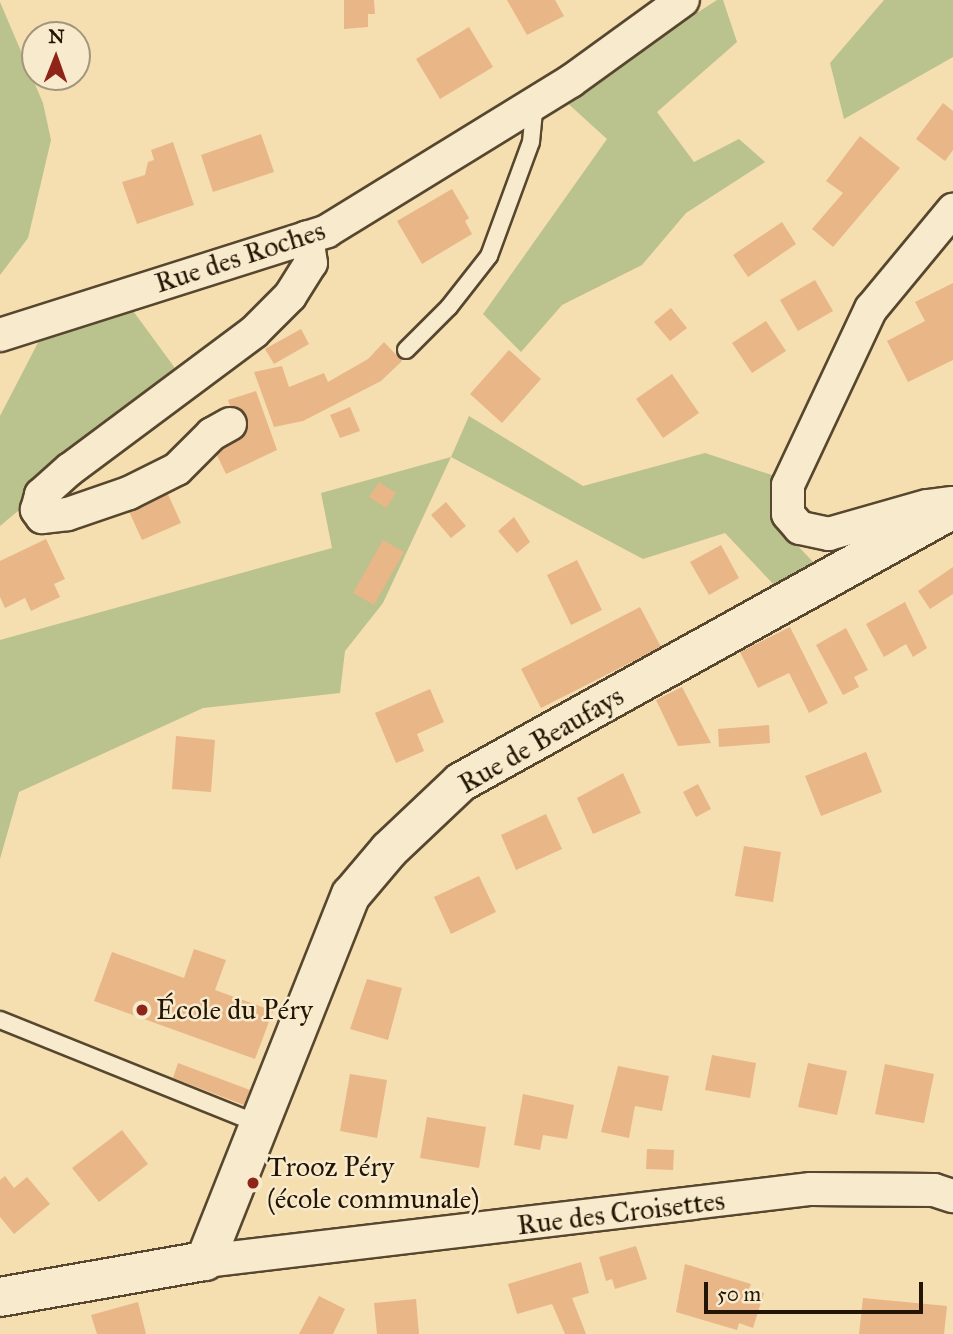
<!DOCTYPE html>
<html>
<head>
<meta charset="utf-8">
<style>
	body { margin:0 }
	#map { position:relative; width:953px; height:1334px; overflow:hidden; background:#f5deb0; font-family:"IM FELL Great Primer",serif }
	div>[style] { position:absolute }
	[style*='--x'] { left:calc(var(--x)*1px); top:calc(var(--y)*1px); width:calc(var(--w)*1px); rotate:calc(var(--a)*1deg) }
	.green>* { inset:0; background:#bac28d }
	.building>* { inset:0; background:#e9b688 }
	.roads { filter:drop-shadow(2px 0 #57472f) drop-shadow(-2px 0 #57472f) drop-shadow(0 2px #57472f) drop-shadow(0 -2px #57472f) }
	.service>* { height:16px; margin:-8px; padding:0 8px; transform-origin:8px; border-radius:8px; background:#f8eacc }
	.minor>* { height:32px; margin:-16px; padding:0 16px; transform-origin:16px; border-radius:16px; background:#f8eacc }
	.tertiary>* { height:38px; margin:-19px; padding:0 19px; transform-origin:19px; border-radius:19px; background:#f8eacc }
	.dots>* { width:19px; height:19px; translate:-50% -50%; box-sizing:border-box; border:4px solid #f8eacc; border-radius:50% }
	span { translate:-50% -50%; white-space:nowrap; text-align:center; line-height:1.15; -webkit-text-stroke:5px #f8eacc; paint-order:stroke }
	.street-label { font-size:28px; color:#221504 }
	.poi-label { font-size:28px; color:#221504 }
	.left { translate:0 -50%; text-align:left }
	.north { position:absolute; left:21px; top:21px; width:70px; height:70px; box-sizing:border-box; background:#f8eacc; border:2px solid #a2957c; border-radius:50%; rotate:1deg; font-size:19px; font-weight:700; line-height:28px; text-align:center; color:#221504 }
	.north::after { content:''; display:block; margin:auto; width:24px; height:32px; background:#8f2418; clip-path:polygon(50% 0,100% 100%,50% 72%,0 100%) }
	.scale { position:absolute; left:704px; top:1282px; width:219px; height:32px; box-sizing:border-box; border:4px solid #221504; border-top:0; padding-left:9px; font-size:21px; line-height:24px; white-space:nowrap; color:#221504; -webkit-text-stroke:5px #f8eacc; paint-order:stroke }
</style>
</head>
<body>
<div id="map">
	<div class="green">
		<i style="clip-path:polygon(717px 0,723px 0,737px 42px,657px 112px,694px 162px,739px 139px,765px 162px,686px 213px,642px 265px,562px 305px,521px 352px,483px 314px,607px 139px,563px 99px)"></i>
		<i style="clip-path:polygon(884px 0,953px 0,953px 57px,844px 119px,830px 63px)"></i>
		<i style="clip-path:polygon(0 2px,43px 103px,51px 140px,28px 238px,0 275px)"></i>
		<i style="clip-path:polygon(128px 304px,180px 375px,0 526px,0 416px,43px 333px)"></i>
		<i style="clip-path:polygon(469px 416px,583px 486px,705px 453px,775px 476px,778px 525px,815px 564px,777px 588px,725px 533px,643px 559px,451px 457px,383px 603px,345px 651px,340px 693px,203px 708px,19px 792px,0 859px,0 640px,332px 548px,321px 493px,451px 457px)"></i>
	</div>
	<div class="building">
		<i style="clip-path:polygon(344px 0,374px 0,375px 14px,368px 14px,368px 27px,344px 29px)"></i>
		<i style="clip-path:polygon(507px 0,555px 0,564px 16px,527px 35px)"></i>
		<i style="clip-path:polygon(469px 27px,493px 67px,440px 99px,416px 59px)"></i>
		<i style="clip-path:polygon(943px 103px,953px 111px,953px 150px,945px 161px,916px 139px)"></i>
		<i style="clip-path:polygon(261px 134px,274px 172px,213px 192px,201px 155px)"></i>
		<i style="clip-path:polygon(860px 136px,900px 168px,833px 247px,812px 229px,843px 193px,826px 181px)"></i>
		<i style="clip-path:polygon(173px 142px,194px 205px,137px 224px,122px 182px,145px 175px,148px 162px,154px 160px,151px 150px)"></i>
		<i style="clip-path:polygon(452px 189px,469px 218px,465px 221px,472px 234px,422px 264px,397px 221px)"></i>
		<i style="clip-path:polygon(782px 222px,796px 244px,748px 277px,733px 255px)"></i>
		<i style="clip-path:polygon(815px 280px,833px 311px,798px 331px,780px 300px)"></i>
		<i style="clip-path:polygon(953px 283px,953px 360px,908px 382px,887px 341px,925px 321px,915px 302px)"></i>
		<i style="clip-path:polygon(671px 308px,687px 328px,670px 341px,654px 322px)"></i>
		<i style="clip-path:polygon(766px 321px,786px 351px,752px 373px,732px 343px)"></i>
		<i style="clip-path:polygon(301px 329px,309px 344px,274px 364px,265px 349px)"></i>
		<i style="clip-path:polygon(384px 342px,402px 361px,381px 381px,303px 421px,274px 427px,254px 372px,282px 366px,289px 387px,324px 373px,328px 382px,368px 359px)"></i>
		<i style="clip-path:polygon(509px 350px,541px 379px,502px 423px,470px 394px)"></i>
		<i style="clip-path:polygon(672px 374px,699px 413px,663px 438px,636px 399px)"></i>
		<i style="clip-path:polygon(256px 391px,277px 450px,226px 474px,212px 445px,248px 428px,247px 417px,235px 421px,228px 400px)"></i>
		<i style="clip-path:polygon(350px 407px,360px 431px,340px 438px,330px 415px)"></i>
		<i style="clip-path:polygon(379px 482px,396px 493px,386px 508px,369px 497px)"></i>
		<i style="clip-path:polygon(166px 490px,181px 523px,142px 540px,127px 507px)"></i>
		<i style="clip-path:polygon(446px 502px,466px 526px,451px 538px,431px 515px)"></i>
		<i style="clip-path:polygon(514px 517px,530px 542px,517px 553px,498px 531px)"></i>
		<i style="clip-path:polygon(46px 539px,65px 579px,54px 584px,60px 597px,31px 611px,25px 598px,5px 608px,0 597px,0 561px)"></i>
		<i style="clip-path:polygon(383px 540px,404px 552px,374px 605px,353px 593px)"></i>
		<i style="clip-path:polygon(721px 545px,739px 578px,709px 595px,690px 562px)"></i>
		<i style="clip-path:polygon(577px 560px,602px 610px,571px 625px,547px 575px)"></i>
		<i style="clip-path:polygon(953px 567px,953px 594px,930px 609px,918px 591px)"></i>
		<i style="clip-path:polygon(905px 602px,927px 648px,913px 657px,906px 644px,884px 657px,866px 624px)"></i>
		<i style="clip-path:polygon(640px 607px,661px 647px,541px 708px,521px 669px)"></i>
		<i style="clip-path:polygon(790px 627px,828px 703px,809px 713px,789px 673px,758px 688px,740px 652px)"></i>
		<i style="clip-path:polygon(846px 628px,868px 670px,854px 677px,859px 687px,843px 695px,816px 645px)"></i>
		<i style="clip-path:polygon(682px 687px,711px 743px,678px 746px,656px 700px)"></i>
		<i style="clip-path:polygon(430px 689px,444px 722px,417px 734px,424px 751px,396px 763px,375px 713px)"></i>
		<i style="clip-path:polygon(769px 725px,770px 743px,719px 747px,718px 729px)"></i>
		<i style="clip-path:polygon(176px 736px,215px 740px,211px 792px,172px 789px)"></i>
		<i style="clip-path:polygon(866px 752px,882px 792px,821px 816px,805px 776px)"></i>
		<i style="clip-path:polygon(623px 773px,641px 813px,593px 834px,577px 798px)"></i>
		<i style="clip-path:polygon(698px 784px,711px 809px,696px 817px,683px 792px)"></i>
		<i style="clip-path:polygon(546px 814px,562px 849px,516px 870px,501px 835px)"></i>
		<i style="clip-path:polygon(744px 846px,781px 852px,773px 902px,735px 896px)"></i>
		<i style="clip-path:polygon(479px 876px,496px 912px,451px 934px,434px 897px)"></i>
		<i style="clip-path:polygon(194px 949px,226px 960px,215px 990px,273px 1011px,255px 1059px,94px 1001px,112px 952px,184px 978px)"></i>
		<i style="clip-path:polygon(367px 979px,402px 988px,388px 1040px,350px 1029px)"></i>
		<i style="clip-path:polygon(712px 1055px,756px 1063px,750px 1098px,705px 1090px)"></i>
		<i style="clip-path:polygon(178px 1063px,250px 1090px,244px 1105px,173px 1078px)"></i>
		<i style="clip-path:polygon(808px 1063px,847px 1071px,837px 1115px,798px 1107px)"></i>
		<i style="clip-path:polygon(885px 1064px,934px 1074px,924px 1123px,875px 1114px)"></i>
		<i style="clip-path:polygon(618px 1066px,669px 1076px,662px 1111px,635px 1106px,629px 1138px,601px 1132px)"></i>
		<i style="clip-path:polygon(350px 1074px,387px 1080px,377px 1138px,340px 1131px)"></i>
		<i style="clip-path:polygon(523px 1094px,574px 1105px,567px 1139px,543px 1135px,540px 1150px,514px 1145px)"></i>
		<i style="clip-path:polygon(427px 1117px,486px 1127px,479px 1168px,420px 1158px)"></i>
		<i style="clip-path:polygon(122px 1130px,148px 1164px,99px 1202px,72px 1168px)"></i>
		<i style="clip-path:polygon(647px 1149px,674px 1150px,673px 1170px,646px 1169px)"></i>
		<i style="clip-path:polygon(5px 1176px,14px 1188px,27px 1177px,50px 1204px,14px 1234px,0 1217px,0 1180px)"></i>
		<i style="clip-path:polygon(636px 1246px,647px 1279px,615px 1289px,612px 1279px,606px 1281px,599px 1257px)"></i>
		<i style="clip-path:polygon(581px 1262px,589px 1293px,572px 1298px,586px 1334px,565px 1334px,552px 1304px,517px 1314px,508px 1284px)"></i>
		<i style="clip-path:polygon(685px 1264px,751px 1284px,749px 1289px,764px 1293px,753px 1328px,739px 1323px,737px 1330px,676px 1312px)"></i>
		<i style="clip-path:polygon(319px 1296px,345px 1309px,333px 1334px,299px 1334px)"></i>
		<i style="clip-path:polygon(863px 1298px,947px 1306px,944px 1334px,859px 1334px)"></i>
		<i style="clip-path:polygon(416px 1299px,419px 1334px,377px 1334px,374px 1303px)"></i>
		<i style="clip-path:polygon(138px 1302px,146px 1334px,97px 1334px,91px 1315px)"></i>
	</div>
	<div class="roads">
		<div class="service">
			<i style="--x:406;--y:350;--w:61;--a:-45"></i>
			<i style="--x:449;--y:307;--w:65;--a:-51.9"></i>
			<i style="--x:489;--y:256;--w:121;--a:-69.8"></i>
			<i style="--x:531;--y:142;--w:41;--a:-84.4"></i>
			<i style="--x:0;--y:1020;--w:281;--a:21.9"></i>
		</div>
		<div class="minor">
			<i style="--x:0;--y:335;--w:343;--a:-17.6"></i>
			<i style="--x:327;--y:231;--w:286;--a:-31.6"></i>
			<i style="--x:571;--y:81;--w:138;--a:-35.9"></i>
			<i style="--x:230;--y:424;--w:21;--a:151"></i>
			<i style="--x:212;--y:434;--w:49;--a:135"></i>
			<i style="--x:177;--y:469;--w:54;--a:153.4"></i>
			<i style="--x:129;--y:493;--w:65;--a:161"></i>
			<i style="--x:68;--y:514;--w:26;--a:173"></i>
			<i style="--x:42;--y:517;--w:9;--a:-126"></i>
			<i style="--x:37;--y:510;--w:16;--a:-75"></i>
			<i style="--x:41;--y:495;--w:38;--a:-42"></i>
			<i style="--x:69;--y:470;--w:231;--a:-36.7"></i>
			<i style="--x:254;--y:332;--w:51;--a:-45"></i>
			<i style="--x:290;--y:296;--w:39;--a:-58"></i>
			<i style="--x:311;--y:263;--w:26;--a:-99"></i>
			<i style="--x:952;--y:503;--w:25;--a:173"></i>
			<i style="--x:927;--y:506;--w:102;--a:164.1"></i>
			<i style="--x:829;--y:534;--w:30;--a:-168"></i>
			<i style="--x:800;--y:528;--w:18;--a:-131"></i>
			<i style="--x:788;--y:514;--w:29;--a:-90"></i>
			<i style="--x:788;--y:485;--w:195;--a:-64.8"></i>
			<i style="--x:871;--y:309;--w:129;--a:-50.4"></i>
			<i style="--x:205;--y:1261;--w:610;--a:-6.78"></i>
			<i style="--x:811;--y:1189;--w:123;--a:0.5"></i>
			<i style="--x:934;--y:1190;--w:20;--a:18"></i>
		</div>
		<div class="tertiary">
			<i style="--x:0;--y:1297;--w:208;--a:-10"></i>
			<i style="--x:205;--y:1261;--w:394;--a:-68.3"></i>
			<i style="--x:351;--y:895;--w:59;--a:-49.8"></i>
			<i style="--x:389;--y:850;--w:99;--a:-43.4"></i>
			<i style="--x:461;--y:782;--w:563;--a:-29.02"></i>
		</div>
	</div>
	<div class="dots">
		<i style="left:142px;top:1010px;background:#8f2418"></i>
		<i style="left:253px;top:1183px;background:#8f2418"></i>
	</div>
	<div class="street-label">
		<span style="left:240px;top:257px;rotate:-18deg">Rue des Roches</span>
		<span style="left:541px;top:740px;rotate:-30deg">Rue de Beaufays</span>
		<span style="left:621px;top:1213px;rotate:-7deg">Rue des Croisettes</span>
	</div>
	<div class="poi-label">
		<span class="left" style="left:156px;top:1010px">École du Péry</span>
		<span class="left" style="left:267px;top:1183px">Trooz Péry<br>(école communale)</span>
	</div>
	<div class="north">N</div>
	<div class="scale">50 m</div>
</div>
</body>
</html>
